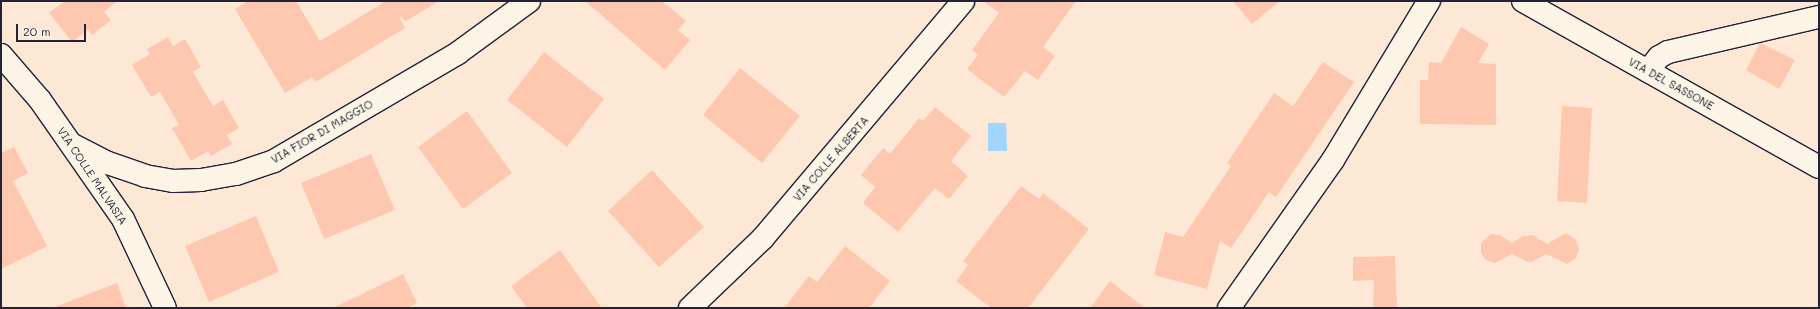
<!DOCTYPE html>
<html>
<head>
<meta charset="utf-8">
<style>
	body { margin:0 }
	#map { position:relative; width:1820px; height:309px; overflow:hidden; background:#fde8d5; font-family:Mali,sans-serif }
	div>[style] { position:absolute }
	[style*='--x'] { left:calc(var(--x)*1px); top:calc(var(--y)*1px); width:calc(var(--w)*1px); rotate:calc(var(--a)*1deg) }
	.water>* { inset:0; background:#9fd5fe }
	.building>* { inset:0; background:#fec8b0 }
	.roads { filter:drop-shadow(1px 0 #22223b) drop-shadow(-1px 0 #22223b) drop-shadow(0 1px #22223b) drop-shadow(0 -1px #22223b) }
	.minor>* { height:22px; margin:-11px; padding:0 11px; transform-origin:11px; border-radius:11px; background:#fcf5e5 }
	.major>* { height:22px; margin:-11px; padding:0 11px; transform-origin:11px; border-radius:11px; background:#fcf5e5 }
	span { translate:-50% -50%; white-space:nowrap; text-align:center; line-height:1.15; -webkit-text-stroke:3px #fcf5e5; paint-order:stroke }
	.street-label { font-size:11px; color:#22223b }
	.frame { position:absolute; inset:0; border:2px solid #22223b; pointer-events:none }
	.scale { position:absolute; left:16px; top:24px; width:70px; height:18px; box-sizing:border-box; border:2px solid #22223b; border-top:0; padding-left:5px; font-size:12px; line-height:14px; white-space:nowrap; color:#22223b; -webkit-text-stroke:3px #fcf5e5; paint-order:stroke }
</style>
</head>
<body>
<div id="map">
	<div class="water">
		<i style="clip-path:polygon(988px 123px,1006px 123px,1007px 151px,988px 151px)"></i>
	</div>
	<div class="building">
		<i style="clip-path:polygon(65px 1px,117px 1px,104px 12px,111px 20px,92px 35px,88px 30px,72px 42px,49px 13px)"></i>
		<i style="clip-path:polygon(248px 1px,296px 1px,320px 41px,383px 3px,380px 1px,439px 1px,406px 21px,399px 16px,405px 28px,316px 82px,312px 77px,285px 93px,235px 9px)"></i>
		<i style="clip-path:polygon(585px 1px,662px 1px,686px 21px,678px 30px,690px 40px,665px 70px)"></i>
		<i style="clip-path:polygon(983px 1px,1076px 1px,1043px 47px,1055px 56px,1038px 80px,1025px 71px,1004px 97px,967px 69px,978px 55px,972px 50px,999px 13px)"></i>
		<i style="clip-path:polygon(1233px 1px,1280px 1px,1252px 24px)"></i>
		<i style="clip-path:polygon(1461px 27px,1489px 44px,1478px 63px,1496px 64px,1496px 125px,1420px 124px,1420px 80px,1428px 80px,1429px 62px,1441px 63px)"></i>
		<i style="clip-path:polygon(168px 37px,173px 46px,185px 39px,201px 67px,193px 72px,213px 106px,223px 100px,239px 128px,227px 135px,232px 144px,211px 156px,208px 151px,191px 161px,172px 128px,179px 125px,160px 92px,151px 97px,132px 65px,150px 54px,147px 49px)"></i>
		<i style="clip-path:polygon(1760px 43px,1795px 60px,1779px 89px,1746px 70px)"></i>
		<i style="clip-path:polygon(544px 52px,604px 99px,567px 147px,507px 100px)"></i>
		<i style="clip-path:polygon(1323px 62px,1354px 82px,1276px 197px,1269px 192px,1231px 248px,1220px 241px,1207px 289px,1154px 275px,1165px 232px,1183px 237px,1231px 166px,1227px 163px,1274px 93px,1293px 106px)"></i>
		<i style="clip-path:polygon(740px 68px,800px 116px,762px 163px,703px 115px)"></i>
		<i style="clip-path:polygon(1562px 106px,1592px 108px,1587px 203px,1557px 201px)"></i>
		<i style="clip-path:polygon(935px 107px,971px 136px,951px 161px,968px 176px,949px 199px,935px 188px,898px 232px,863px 203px,875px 187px,861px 175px,883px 148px,890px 154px,919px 118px,923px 121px)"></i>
		<i style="clip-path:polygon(467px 111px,512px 173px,463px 209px,418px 147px)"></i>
		<i style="clip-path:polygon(14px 147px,28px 173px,13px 181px,47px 246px,1px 269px,1px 153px)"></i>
		<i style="clip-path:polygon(371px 154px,395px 210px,324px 239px,301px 183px)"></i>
		<i style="clip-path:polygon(652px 170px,704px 227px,659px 267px,608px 211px)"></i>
		<i style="clip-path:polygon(1021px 186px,1039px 199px,1043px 193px,1089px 229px,1028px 308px,991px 308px,956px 281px,968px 265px,963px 261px)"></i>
		<i style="clip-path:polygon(256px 216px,279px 272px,209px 302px,185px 246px)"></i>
		<i style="clip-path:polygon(1566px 233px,1576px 240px,1579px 250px,1575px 259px,1567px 264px,1546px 254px,1530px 263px,1512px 254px,1495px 263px,1486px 260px,1481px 253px,1481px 243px,1491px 234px,1500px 235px,1512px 243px,1523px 236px,1533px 235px,1547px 244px)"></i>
		<i style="clip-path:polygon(845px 246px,890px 281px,869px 308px,784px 308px,809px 276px,817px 282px)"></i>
		<i style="clip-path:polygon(560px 250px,580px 278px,602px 308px,527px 308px,511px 286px)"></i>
		<i style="clip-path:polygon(1395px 256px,1397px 308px,1373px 308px,1374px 280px,1353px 281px,1353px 257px)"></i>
		<i style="clip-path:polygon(403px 274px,417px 303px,407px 308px,333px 308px)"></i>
		<i style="clip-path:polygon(1110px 281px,1145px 308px,1090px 308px)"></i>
		<i style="clip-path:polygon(117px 283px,126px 308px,57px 308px,57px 306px)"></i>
	</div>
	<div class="roads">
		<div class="minor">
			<i style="--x:1;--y:55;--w:60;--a:49.1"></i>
			<i style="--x:40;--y:100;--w:145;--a:55.1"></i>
			<i style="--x:123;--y:219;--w:98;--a:64.7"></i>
			<i style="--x:1648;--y:71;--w:18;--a:-52"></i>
			<i style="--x:1659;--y:57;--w:10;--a:-29"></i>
			<i style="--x:1668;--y:52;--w:155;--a:-13.1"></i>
			<i style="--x:71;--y:144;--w:42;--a:27.2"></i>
			<i style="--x:108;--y:163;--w:39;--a:19"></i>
			<i style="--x:145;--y:176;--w:28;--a:10"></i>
			<i style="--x:173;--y:181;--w:28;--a:-2"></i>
			<i style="--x:201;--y:180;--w:36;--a:-10"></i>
			<i style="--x:236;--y:174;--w:40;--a:-18.9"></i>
			<i style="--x:274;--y:161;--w:213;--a:-30.4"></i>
			<i style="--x:458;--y:53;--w:88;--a:-36.2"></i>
			<i style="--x:690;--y:308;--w:101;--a:-43.8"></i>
			<i style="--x:763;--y:238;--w:310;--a:-49.8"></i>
			<i style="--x:1229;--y:308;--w:181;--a:-54.9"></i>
			<i style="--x:1333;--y:160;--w:186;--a:-58.9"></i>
		</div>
		<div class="major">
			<i style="--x:1523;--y:1;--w:339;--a:29.3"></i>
		</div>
	</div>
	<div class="street-label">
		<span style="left:1671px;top:84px;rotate:29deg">VIA DEL SASSONE</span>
		<span style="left:322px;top:132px;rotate:-30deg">VIA FIOR DI MAGGIO</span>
		<span style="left:831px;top:159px;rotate:-49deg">VIA COLLE ALBERTA</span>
		<span style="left:92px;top:176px;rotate:56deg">VIA COLLE MALVASIA</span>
	</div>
	<div class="frame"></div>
	<div class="scale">20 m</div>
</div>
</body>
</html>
